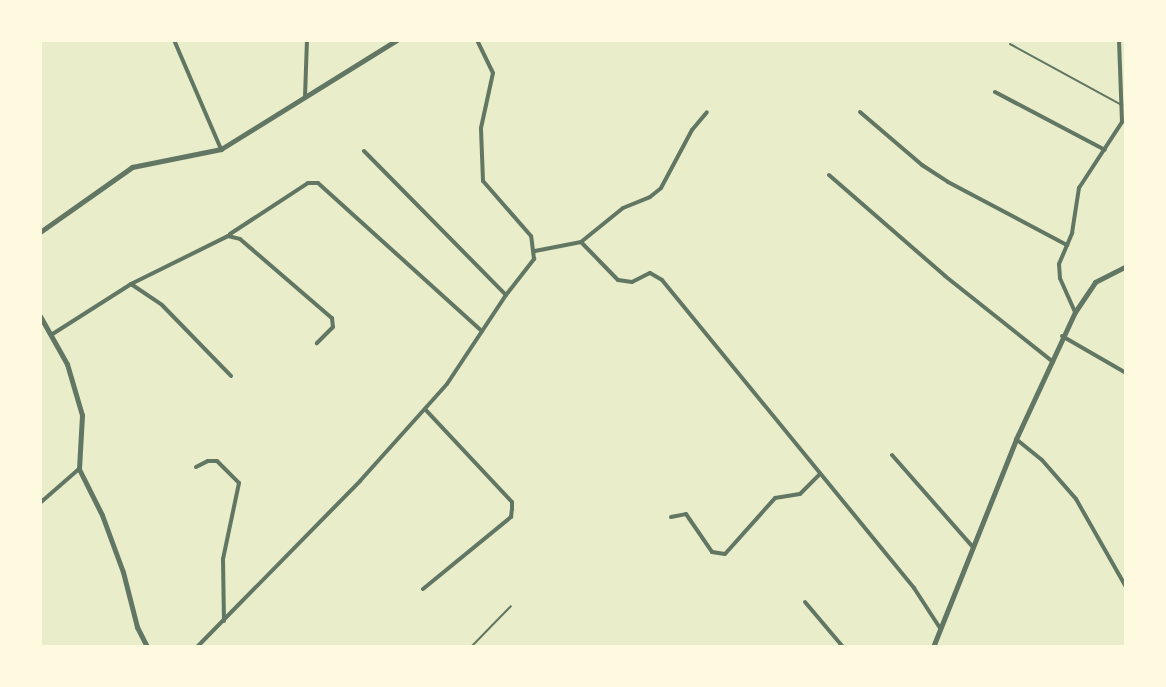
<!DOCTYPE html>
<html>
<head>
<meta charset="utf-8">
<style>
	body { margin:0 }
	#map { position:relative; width:1166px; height:687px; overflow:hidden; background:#e9edc9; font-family:"Public Sans",sans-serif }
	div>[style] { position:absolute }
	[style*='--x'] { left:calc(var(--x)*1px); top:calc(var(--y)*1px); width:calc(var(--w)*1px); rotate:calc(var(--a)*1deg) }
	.service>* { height:2px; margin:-1px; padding:0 1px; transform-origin:1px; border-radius:1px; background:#617663 }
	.minor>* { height:4px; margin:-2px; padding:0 2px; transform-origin:2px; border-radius:2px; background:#617663 }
	.tertiary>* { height:5px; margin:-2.5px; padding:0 2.5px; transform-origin:2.5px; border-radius:2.5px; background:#617663 }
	span { translate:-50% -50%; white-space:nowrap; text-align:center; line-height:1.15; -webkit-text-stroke:6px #fefae0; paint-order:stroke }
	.frame { position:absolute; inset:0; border:42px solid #fefae0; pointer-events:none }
</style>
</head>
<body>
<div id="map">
	<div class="service">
		<i style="--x:1010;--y:44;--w:128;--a:28.6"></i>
		<i style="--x:471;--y:647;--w:57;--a:-45.7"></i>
	</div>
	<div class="minor">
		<i style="--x:174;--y:40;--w:119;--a:66.7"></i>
		<i style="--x:995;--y:92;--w:124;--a:27.8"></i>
		<i style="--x:305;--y:97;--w:57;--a:-88"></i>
		<i style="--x:860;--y:112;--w:82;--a:40.5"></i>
		<i style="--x:922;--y:165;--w:31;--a:33"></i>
		<i style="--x:948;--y:182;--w:135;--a:27.9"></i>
		<i style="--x:364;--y:151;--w:202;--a:45.4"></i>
		<i style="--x:829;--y:175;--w:154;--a:41"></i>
		<i style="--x:945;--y:276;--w:138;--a:38.5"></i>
		<i style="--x:230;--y:234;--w:93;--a:-33.2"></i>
		<i style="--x:308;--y:183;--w:10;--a:0"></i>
		<i style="--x:318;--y:183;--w:221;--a:42.1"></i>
		<i style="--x:581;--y:242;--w:53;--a:45.8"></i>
		<i style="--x:618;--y:280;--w:14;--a:8"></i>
		<i style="--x:632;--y:282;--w:20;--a:-27"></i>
		<i style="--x:650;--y:273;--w:14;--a:30"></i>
		<i style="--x:662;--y:280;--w:398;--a:50.7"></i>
		<i style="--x:914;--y:588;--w:48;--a:57"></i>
		<i style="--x:535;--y:251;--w:47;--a:-11.1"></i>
		<i style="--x:581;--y:242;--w:54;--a:-39"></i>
		<i style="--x:623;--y:208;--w:29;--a:-22"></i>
		<i style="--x:650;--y:197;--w:14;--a:-39"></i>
		<i style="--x:661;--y:188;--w:66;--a:-61.9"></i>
		<i style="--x:692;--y:130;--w:23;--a:-50"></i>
		<i style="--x:131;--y:284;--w:37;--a:34"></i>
		<i style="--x:162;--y:305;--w:99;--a:45.8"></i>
		<i style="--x:1075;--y:312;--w:37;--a:-114"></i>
		<i style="--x:1060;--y:278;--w:14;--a:-94"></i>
		<i style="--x:1059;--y:264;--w:34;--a:-67"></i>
		<i style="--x:1072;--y:233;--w:46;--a:-81.2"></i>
		<i style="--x:1079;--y:188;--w:79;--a:-56.9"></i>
		<i style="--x:1122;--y:122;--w:82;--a:-92.1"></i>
		<i style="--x:51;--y:335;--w:95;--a:-32.5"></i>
		<i style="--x:131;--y:284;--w:108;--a:-26.3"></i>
		<i style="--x:228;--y:236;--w:12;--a:14"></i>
		<i style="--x:240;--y:239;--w:121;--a:40.7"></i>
		<i style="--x:332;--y:318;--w:9;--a:84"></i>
		<i style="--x:333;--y:327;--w:23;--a:135"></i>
		<i style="--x:1062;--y:336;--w:74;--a:30"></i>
		<i style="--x:1016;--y:439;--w:33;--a:39"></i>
		<i style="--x:1042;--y:460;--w:52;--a:48.9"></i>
		<i style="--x:1076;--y:499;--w:101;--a:60.4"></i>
		<i style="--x:892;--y:455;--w:121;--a:48.7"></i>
		<i style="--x:196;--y:467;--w:13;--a:-27"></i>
		<i style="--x:208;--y:461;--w:9;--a:0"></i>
		<i style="--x:217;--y:461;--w:31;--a:45"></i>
		<i style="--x:239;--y:483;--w:78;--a:101.9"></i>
		<i style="--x:223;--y:559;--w:62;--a:89.1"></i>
		<i style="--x:40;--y:503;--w:52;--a:-41.1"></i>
		<i style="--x:671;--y:517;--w:15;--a:-11"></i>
		<i style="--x:686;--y:514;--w:46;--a:55.6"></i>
		<i style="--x:712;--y:552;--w:13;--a:9"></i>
		<i style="--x:725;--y:554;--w:75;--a:-48.2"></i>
		<i style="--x:775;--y:498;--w:25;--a:-9"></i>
		<i style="--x:800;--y:494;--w:28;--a:-45"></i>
		<i style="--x:423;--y:589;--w:114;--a:-39.3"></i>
		<i style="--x:511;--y:517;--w:8;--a:-83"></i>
		<i style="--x:512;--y:509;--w:7;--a:-90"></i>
		<i style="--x:512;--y:502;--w:127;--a:-133.1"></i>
		<i style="--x:805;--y:602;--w:59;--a:49.8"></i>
		<i style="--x:197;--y:647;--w:233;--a:-45.5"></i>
		<i style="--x:360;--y:481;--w:130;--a:-48.1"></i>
		<i style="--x:447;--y:384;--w:107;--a:-56.5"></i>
		<i style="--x:506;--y:295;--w:46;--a:-52.1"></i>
		<i style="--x:534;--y:259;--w:23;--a:-97"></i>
		<i style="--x:531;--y:236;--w:73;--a:-131.1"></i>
		<i style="--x:483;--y:181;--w:53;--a:-92.2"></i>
		<i style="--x:481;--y:128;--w:56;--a:-77.7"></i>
		<i style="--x:493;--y:73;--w:37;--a:-116"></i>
	</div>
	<div class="tertiary">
		<i style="--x:40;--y:232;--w:113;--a:-35.2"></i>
		<i style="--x:132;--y:167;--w:91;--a:-11.4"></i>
		<i style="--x:221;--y:149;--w:207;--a:-31.8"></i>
		<i style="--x:40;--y:316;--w:55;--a:60.6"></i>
		<i style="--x:67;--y:364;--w:53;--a:73.6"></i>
		<i style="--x:82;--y:415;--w:54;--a:93.2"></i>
		<i style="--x:79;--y:469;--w:51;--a:63.4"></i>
		<i style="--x:102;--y:515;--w:61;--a:69.8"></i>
		<i style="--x:123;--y:572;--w:57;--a:75.7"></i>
		<i style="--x:137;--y:627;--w:22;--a:63"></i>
		<i style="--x:933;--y:647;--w:224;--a:-68.2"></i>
		<i style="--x:1016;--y:439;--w:140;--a:-65.1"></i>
		<i style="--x:1075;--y:312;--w:36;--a:-56"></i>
		<i style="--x:1095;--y:282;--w:35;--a:-27"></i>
	</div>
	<div class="frame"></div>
</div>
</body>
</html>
